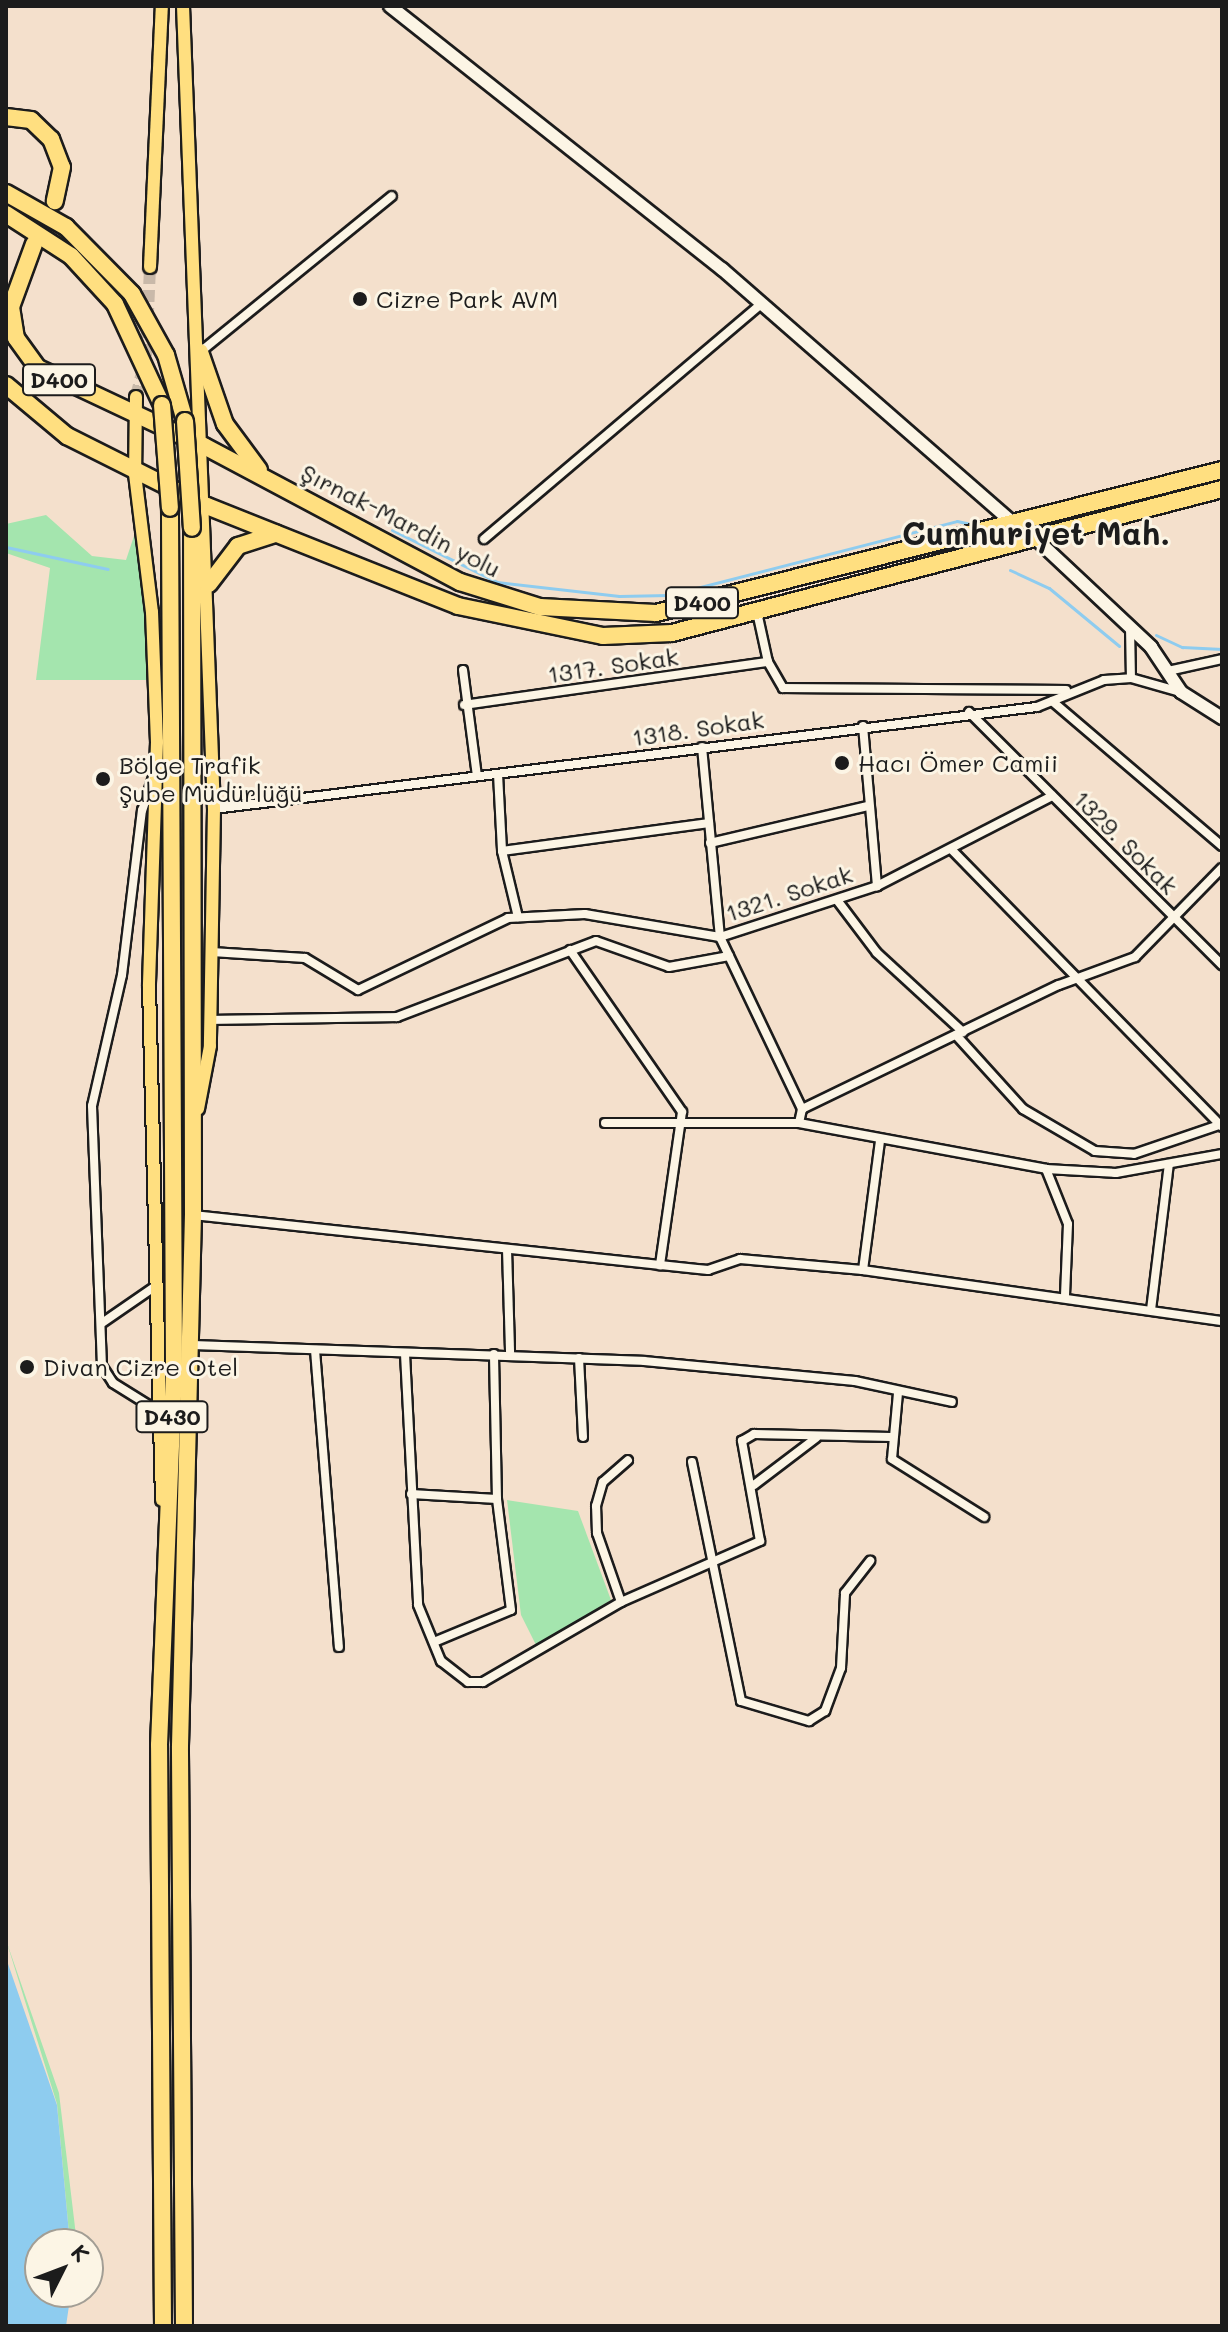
<!DOCTYPE html>
<html>
<head>
<meta charset="utf-8">
<style>
	body { margin:0 }
	#map { position:relative; width:1228px; height:2332px; overflow:hidden; background:#f4e0cc; font-family:Mali,sans-serif }
	div>[style] { position:absolute }
	[style*='--x'] { left:calc(var(--x)*1px); top:calc(var(--y)*1px); width:calc(var(--w)*1px); rotate:calc(var(--a)*1deg) }
	.green>* { inset:0; background:#a4e5ae }
	.water>* { inset:0; background:#8eccef }
	.stream>* { height:3px; margin:-1.5px; padding:0 1.5px; transform-origin:1.5px; border-radius:1.5px; background:#8eccef }
	.primary-tunnel>* { height:12px; margin-top:-6px; transform-origin:0; background:repeating-linear-gradient(90deg,#c9b9a9 0 12px,transparent 0 18px) }
	.roads { filter:drop-shadow(2px 0 #1c1c1c) drop-shadow(-2px 0 #1c1c1c) drop-shadow(0 2px #1c1c1c) drop-shadow(0 -2px #1c1c1c) }
	.street>* { height:8px; margin:-4px; padding:0 4px; transform-origin:4px; border-radius:4px; background:#fcf5e5 }
	.secondary>* { height:12px; margin:-6px; padding:0 6px; transform-origin:6px; border-radius:6px; background:#fcf5e5 }
	.primary>* { height:12px; margin:-6px; padding:0 6px; transform-origin:6px; border-radius:6px; background:#ffdf80 }
	.highway>* { height:16px; margin:-8px; padding:0 8px; transform-origin:8px; border-radius:8px; background:#ffdf80 }
	.bridges { filter:drop-shadow(2px 0 #1c1c1c) drop-shadow(-2px 0 #1c1c1c) drop-shadow(0 2px #1c1c1c) drop-shadow(0 -2px #1c1c1c) }
	.highway-bridge>* { height:16px; margin:-8px; padding:0 8px; transform-origin:8px; border-radius:8px; background:#ffdf80 }
	.dots>* { width:22px; height:22px; translate:-50% -50%; box-sizing:border-box; border:4px solid #fcf5e5; border-radius:50% }
	span { translate:-50% -50%; white-space:nowrap; text-align:center; line-height:1.15; -webkit-text-stroke:6px #fcf5e5; paint-order:stroke }
	.shield-label span { padding:2px 6px; background:#fcf5e5; border:2px solid; border-radius:6px; -webkit-text-stroke-width:0 }
	.shield-label { font-size:22px; color:#1c1c1c; font-weight:700 }
	.poi-label { font-size:24px; color:#1c1c1c }
	.left { translate:0 -50%; text-align:left }
	.street-label { font-size:24px; color:#1c1c1c }
	.district-label { font-size:32px; color:#1c1c1c; font-weight:700 }
	.frame { position:absolute; inset:0; border:8px solid #1c1c1c; pointer-events:none }
	.north { position:absolute; left:24px; top:2228px; width:80px; height:80px; box-sizing:border-box; background:#fcf5e5; border:2px solid #a29e95; border-radius:50%; rotate:48deg; font-size:22px; font-weight:700; line-height:32px; text-align:center; color:#1c1c1c }
	.north::after { content:''; display:block; margin:auto; width:28px; height:36px; background:#1c1c1c; clip-path:polygon(50% 0,100% 100%,50% 72%,0 100%) }
</style>
</head>
<body>
<div id="map">
	<div class="green">
		<i style="clip-path:polygon(46px 515px,92px 556px,126px 560px,140px 518px,154px 680px,36px 680px,50px 568px,6px 553px,6px 524px)"></i>
		<i style="clip-path:polygon(507px 1500px,578px 1511px,611px 1600px,537px 1647px,521px 1615px)"></i>
		<i style="clip-path:polygon(6px 1940px,59px 2093px,77px 2244px,70px 2244px,57px 2104px)"></i>
	</div>
	<div class="water">
		<i style="clip-path:polygon(6px 1958px,57px 2105px,70px 2244px,40px 2244px,40px 2292px,71px 2292px,66px 2326px,6px 2326px)"></i>
	</div>
	<div class="stream">
		<i style="--x:392;--y:530;--w:117;--a:26.3"></i>
		<i style="--x:497;--y:582;--w:123;--a:6.5"></i>
		<i style="--x:619;--y:596;--w:50;--a:-1.1"></i>
		<i style="--x:669;--y:595;--w:297;--a:-14.4"></i>
		<i style="--x:957;--y:521;--w:14;--a:12"></i>
		<i style="--x:6;--y:547;--w:104;--a:12.2"></i>
		<i style="--x:1010;--y:570;--w:43;--a:24.8"></i>
		<i style="--x:1049;--y:588;--w:91;--a:39.6"></i>
		<i style="--x:1156;--y:635;--w:29;--a:25"></i>
		<i style="--x:1182;--y:647;--w:40;--a:2.9"></i>
	</div>
	<div class="primary-tunnel">
		<i style="--x:136;--y:397;--w:42;--a:-76.3"></i>
		<i style="--x:146;--y:356;--w:89;--a:-87.4"></i>
	</div>
	<div class="roads">
		<div class="street">
			<i style="--x:200;--y:352;--w:247;--a:-39.1"></i>
			<i style="--x:484;--y:539;--w:363;--a:-40.3"></i>
			<i style="--x:757;--y:612;--w:51;--a:77.6"></i>
			<i style="--x:768;--y:662;--w:30;--a:60"></i>
			<i style="--x:783;--y:688;--w:283;--a:0.4"></i>
			<i style="--x:1130;--y:627;--w:51;--a:88.9"></i>
			<i style="--x:463;--y:670;--w:107;--a:82.5"></i>
			<i style="--x:1168;--y:671;--w:55;--a:-12.5"></i>
			<i style="--x:1052;--y:701;--w:223;--a:40.5"></i>
			<i style="--x:464;--y:705;--w:307;--a:-8.1"></i>
			<i style="--x:969;--y:712;--w:358;--a:45"></i>
			<i style="--x:863;--y:726;--w:161;--a:85"></i>
			<i style="--x:702;--y:747;--w:191;--a:84.6"></i>
			<i style="--x:720;--y:937;--w:191;--a:64.5"></i>
			<i style="--x:802;--y:1109;--w:14;--a:102"></i>
			<i style="--x:154;--y:774;--w:38;--a:108"></i>
			<i style="--x:142;--y:810;--w:166;--a:96.9"></i>
			<i style="--x:122;--y:975;--w:134;--a:102.9"></i>
			<i style="--x:92;--y:1106;--w:260;--a:87.8"></i>
			<i style="--x:102;--y:1366;--w:20;--a:57"></i>
			<i style="--x:113;--y:1383;--w:53;--a:31.9"></i>
			<i style="--x:498;--y:774;--w:77;--a:87"></i>
			<i style="--x:502;--y:851;--w:68;--a:76.4"></i>
			<i style="--x:214;--y:809;--w:829;--a:-7.07"></i>
			<i style="--x:1037;--y:707;--w:72;--a:-21.9"></i>
			<i style="--x:1104;--y:680;--w:27;--a:-4"></i>
			<i style="--x:1131;--y:678;--w:51;--a:15.9"></i>
			<i style="--x:710;--y:843;--w:162;--a:-13.2"></i>
			<i style="--x:951;--y:849;--w:388;--a:45.7"></i>
			<i style="--x:502;--y:851;--w:209;--a:-7.7"></i>
			<i style="--x:837;--y:900;--w:66;--a:53"></i>
			<i style="--x:877;--y:953;--w:117;--a:42.6"></i>
			<i style="--x:570;--y:950;--w:197;--a:55.3"></i>
			<i style="--x:682;--y:1112;--w:155;--a:98.2"></i>
			<i style="--x:212;--y:952;--w:93;--a:3.7"></i>
			<i style="--x:305;--y:958;--w:62;--a:31.1"></i>
			<i style="--x:358;--y:990;--w:166;--a:-25.6"></i>
			<i style="--x:508;--y:918;--w:77;--a:-3"></i>
			<i style="--x:585;--y:914;--w:137;--a:9.7"></i>
			<i style="--x:720;--y:937;--w:165;--a:-18"></i>
			<i style="--x:877;--y:886;--w:197;--a:-27.2"></i>
			<i style="--x:211;--y:1020;--w:186;--a:-0.9"></i>
			<i style="--x:397;--y:1017;--w:213;--a:-20.9"></i>
			<i style="--x:596;--y:941;--w:77;--a:19.6"></i>
			<i style="--x:669;--y:967;--w:61;--a:-10.4"></i>
			<i style="--x:956;--y:1035;--w:100;--a:47.8"></i>
			<i style="--x:1023;--y:1109;--w:83;--a:30.3"></i>
			<i style="--x:1095;--y:1151;--w:39;--a:4"></i>
			<i style="--x:1134;--y:1154;--w:93;--a:-18.8"></i>
			<i style="--x:802;--y:1109;--w:285;--a:-25.8"></i>
			<i style="--x:1059;--y:985;--w:81;--a:-20.2"></i>
			<i style="--x:1135;--y:957;--w:124;--a:-45.7"></i>
			<i style="--x:605;--y:1123;--w:194;--a:0"></i>
			<i style="--x:799;--y:1123;--w:251;--a:10.5"></i>
			<i style="--x:1046;--y:1169;--w:70;--a:3.3"></i>
			<i style="--x:1116;--y:1173;--w:108;--a:-10.2"></i>
			<i style="--x:1046;--y:1169;--w:59;--a:68.2"></i>
			<i style="--x:1068;--y:1224;--w:73;--a:92.4"></i>
			<i style="--x:193;--y:1215;--w:518;--a:6.1"></i>
			<i style="--x:708;--y:1270;--w:34;--a:-19"></i>
			<i style="--x:740;--y:1259;--w:123;--a:5.1"></i>
			<i style="--x:863;--y:1270;--w:363;--a:8.1"></i>
			<i style="--x:507;--y:1249;--w:103;--a:88.3"></i>
			<i style="--x:863;--y:1270;--w:130;--a:-82.5"></i>
			<i style="--x:1151;--y:1310;--w:147;--a:-83"></i>
			<i style="--x:102;--y:1323;--w:67;--a:-34.6"></i>
			<i style="--x:190;--y:1345;--w:454;--a:2"></i>
			<i style="--x:644;--y:1361;--w:212;--a:5.4"></i>
			<i style="--x:855;--y:1381;--w:99;--a:12.2"></i>
			<i style="--x:315;--y:1350;--w:298;--a:85.4"></i>
			<i style="--x:405;--y:1354;--w:251;--a:87"></i>
			<i style="--x:418;--y:1605;--w:61;--a:67.7"></i>
			<i style="--x:441;--y:1661;--w:34;--a:38"></i>
			<i style="--x:468;--y:1682;--w:15;--a:0"></i>
			<i style="--x:483;--y:1682;--w:160;--a:-30.1"></i>
			<i style="--x:621;--y:1602;--w:152;--a:-23.7"></i>
			<i style="--x:760;--y:1541;--w:102;--a:-100.2"></i>
			<i style="--x:742;--y:1441;--w:14;--a:-30"></i>
			<i style="--x:754;--y:1434;--w:137;--a:1.3"></i>
			<i style="--x:579;--y:1358;--w:79;--a:87.1"></i>
			<i style="--x:898;--y:1393;--w:66;--a:95.2"></i>
			<i style="--x:892;--y:1459;--w:109;--a:32.2"></i>
			<i style="--x:692;--y:1462;--w:244;--a:78.4"></i>
			<i style="--x:741;--y:1701;--w:71;--a:16.4"></i>
			<i style="--x:809;--y:1721;--w:19;--a:-32"></i>
			<i style="--x:825;--y:1711;--w:46;--a:-69.6"></i>
			<i style="--x:841;--y:1668;--w:75;--a:-86.9"></i>
			<i style="--x:845;--y:1593;--w:41;--a:-52"></i>
			<i style="--x:754;--y:1485;--w:78;--a:-37.2"></i>
			<i style="--x:411;--y:1494;--w:86;--a:3.3"></i>
			<i style="--x:621;--y:1602;--w:73;--a:-109.2"></i>
			<i style="--x:597;--y:1533;--w:27;--a:-92"></i>
			<i style="--x:596;--y:1506;--w:25;--a:-74"></i>
			<i style="--x:603;--y:1482;--w:33;--a:-41"></i>
			<i style="--x:434;--y:1642;--w:83;--a:-22.6"></i>
			<i style="--x:511;--y:1610;--w:112;--a:-97.2"></i>
			<i style="--x:497;--y:1499;--w:145;--a:-91.2"></i>
		</div>
		<div class="secondary">
			<i style="--x:390;--y:6;--w:424;--a:38.4"></i>
			<i style="--x:722;--y:269;--w:389;--a:41.1"></i>
			<i style="--x:1034;--y:537;--w:161;--a:43.2"></i>
			<i style="--x:1151;--y:647;--w:54;--a:56.3"></i>
			<i style="--x:1181;--y:692;--w:49;--a:32.4"></i>
		</div>
		<div class="primary">
			<i style="--x:183;--y:6;--w:804;--a:87.79"></i>
			<i style="--x:214;--y:809;--w:237;--a:91"></i>
			<i style="--x:210;--y:1046;--w:64;--a:100.8"></i>
			<i style="--x:150;--y:267;--w:261;--a:-87.4"></i>
			<i style="--x:136;--y:397;--w:77;--a:90.7"></i>
			<i style="--x:135;--y:474;--w:139;--a:83"></i>
			<i style="--x:152;--y:612;--w:130;--a:87.8"></i>
			<i style="--x:157;--y:742;--w:244;--a:91.9"></i>
			<i style="--x:149;--y:986;--w:514;--a:88.55"></i>
		</div>
		<div class="highway">
			<i style="--x:6;--y:117;--w:25;--a:7"></i>
			<i style="--x:31;--y:120;--w:28;--a:44"></i>
			<i style="--x:51;--y:139;--w:30;--a:69"></i>
			<i style="--x:62;--y:167;--w:35;--a:102"></i>
			<i style="--x:6;--y:193;--w:69;--a:29.5"></i>
			<i style="--x:66;--y:227;--w:94;--a:45.4"></i>
			<i style="--x:132;--y:294;--w:70;--a:60.9"></i>
			<i style="--x:166;--y:355;--w:69;--a:73.9"></i>
			<i style="--x:6;--y:214;--w:77;--a:32.9"></i>
			<i style="--x:71;--y:256;--w:65;--a:47.5"></i>
			<i style="--x:115;--y:304;--w:111;--a:65"></i>
			<i style="--x:34;--y:244;--w:67;--a:110.1"></i>
			<i style="--x:11;--y:307;--w:31;--a:81"></i>
			<i style="--x:16;--y:338;--w:37;--a:54"></i>
			<i style="--x:38;--y:368;--w:183;--a:25.2"></i>
			<i style="--x:204;--y:446;--w:290;--a:28"></i>
			<i style="--x:460;--y:582;--w:84;--a:17.4"></i>
			<i style="--x:540;--y:607;--w:116;--a:3"></i>
			<i style="--x:656;--y:613;--w:584;--a:-14.18"></i>
			<i style="--x:200;--y:352;--w:76;--a:70.9"></i>
			<i style="--x:225;--y:424;--w:57;--a:53.5"></i>
			<i style="--x:6;--y:385;--w:80;--a:39.9"></i>
			<i style="--x:67;--y:436;--w:157;--a:26.6"></i>
			<i style="--x:207;--y:506;--w:270;--a:21.7"></i>
			<i style="--x:458;--y:606;--w:148;--a:11.7"></i>
			<i style="--x:603;--y:636;--w:69;--a:-2.5"></i>
			<i style="--x:672;--y:633;--w:569;--a:-14.67"></i>
			<i style="--x:209;--y:584;--w:48;--a:-52.7"></i>
			<i style="--x:238;--y:546;--w:40;--a:-18"></i>
			<i style="--x:163;--y:2326;--w:581;--a:-90.39"></i>
			<i style="--x:159;--y:1745;--w:380;--a:-87.7"></i>
			<i style="--x:174;--y:1365;--w:857;--a:-90.27"></i>
			<i style="--x:184;--y:2326;--w:580;--a:-90.4"></i>
			<i style="--x:180;--y:1746;--w:531;--a:-88.6"></i>
			<i style="--x:193;--y:1215;--w:687;--a:-90.08"></i>
		</div>
	</div>
	<div class="bridges">
		<div class="highway-bridge">
			<i style="--x:162;--y:405;--w:103;--a:85.6"></i>
			<i style="--x:185;--y:421;--w:107;--a:86.3"></i>
		</div>
	</div>
	<div class="dots">
		<i style="left:360px;top:299px;background:#1c1c1c"></i>
		<i style="left:842px;top:763px;background:#1c1c1c"></i>
		<i style="left:103px;top:779px;background:#1c1c1c"></i>
		<i style="left:27px;top:1367px;background:#1c1c1c"></i>
	</div>
	<div class="shield-label">
		<span style="left:59px;top:380px">D400</span>
		<span style="left:702px;top:603px">D400</span>
		<span style="left:172px;top:1417px">D430</span>
	</div>
	<div class="poi-label">
		<span class="left" style="left:376px;top:299px">Cizre Park AVM</span>
		<span class="left" style="left:858px;top:763px">Hacı Ömer Camii</span>
		<span class="left" style="left:119px;top:779px">Bölge Trafik<br>Şube Müdürlüğü</span>
		<span class="left" style="left:43px;top:1367px">Divan Cizre Otel</span>
	</div>
	<div class="street-label">
		<span style="left:401px;top:520px;rotate:27deg">Şırnak-Mardin yolu</span>
		<span style="left:613px;top:665px;rotate:-8deg">1317. Sokak</span>
		<span style="left:698px;top:728px;rotate:-8deg">1318. Sokak</span>
		<span style="left:1126px;top:842px;rotate:45deg">1329. Sokak</span>
		<span style="left:789px;top:893px;rotate:-18deg">1321. Sokak</span>
	</div>
	<div class="district-label">
		<span style="left:1036px;top:532px">Cumhuriyet Mah.</span>
	</div>
	<div class="frame"></div>
	<div class="north">K</div>
</div>
</body>
</html>
